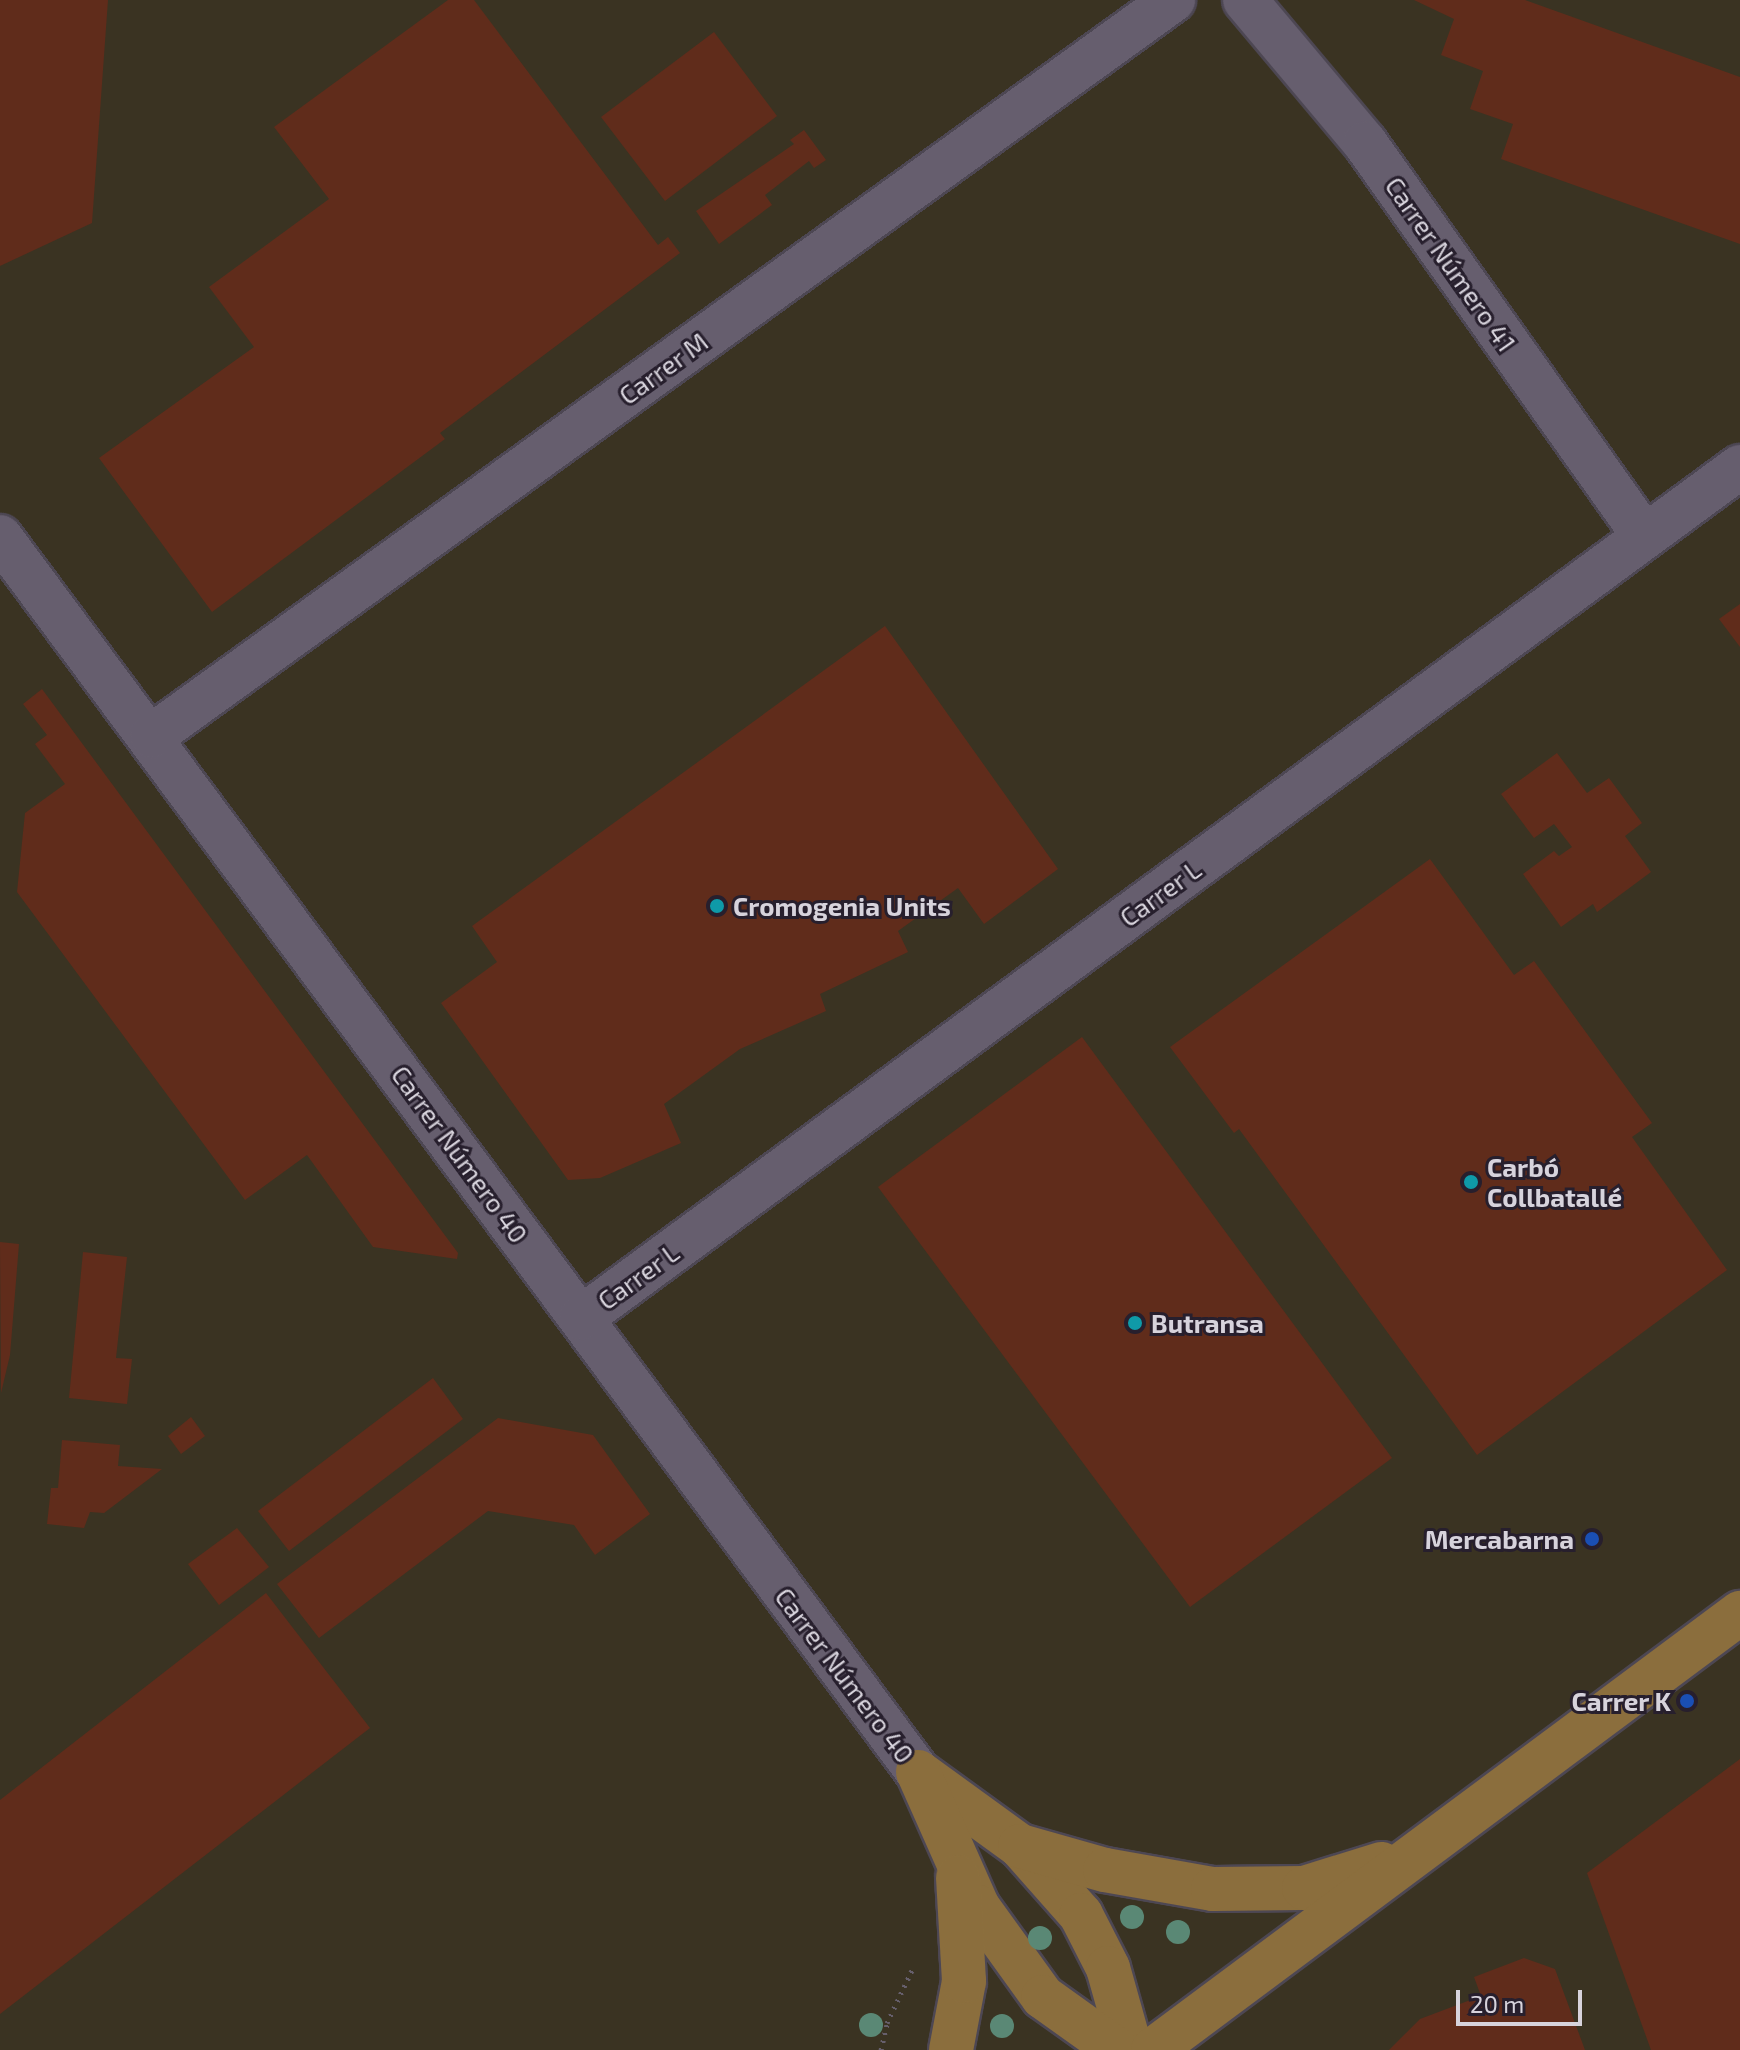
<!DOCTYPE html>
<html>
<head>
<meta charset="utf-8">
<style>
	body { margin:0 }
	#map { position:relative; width:1740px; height:2050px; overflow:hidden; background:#302937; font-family:"Exo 2",sans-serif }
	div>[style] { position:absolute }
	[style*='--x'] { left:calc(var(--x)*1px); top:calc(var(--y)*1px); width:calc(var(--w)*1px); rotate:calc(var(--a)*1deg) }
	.industrial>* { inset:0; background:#3a3322 }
	.building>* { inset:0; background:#602c1b }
	.path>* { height:5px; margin-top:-2.5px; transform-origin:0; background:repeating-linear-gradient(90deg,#665f6c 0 2px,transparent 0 8px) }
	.roads { filter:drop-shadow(2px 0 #4d4753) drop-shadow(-2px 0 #4d4753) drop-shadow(0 2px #4d4753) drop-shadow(0 -2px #4d4753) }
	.minor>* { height:44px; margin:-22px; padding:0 22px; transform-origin:22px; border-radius:22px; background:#665e6e }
	.major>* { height:44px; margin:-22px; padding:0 22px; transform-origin:22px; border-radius:22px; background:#8b6e3d }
	.trees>* { width:24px; height:24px; margin:-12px; border-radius:50%; background:#5a8875 }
	.dots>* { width:22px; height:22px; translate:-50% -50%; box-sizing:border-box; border:4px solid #271f2d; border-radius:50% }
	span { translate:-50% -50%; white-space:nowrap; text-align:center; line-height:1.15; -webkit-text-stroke:6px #271f2d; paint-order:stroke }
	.street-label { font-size:26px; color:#d7d3dc }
	.poi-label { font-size:26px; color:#d7d3dc; font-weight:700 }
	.left { translate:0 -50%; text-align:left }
	.right { translate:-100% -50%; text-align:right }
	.scale { position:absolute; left:1456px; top:1990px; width:126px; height:36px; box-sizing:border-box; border:4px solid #d7d3dc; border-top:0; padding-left:10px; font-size:24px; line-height:28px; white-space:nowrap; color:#d7d3dc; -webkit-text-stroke:6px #271f2d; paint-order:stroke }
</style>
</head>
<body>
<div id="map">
	<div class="industrial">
		<i style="clip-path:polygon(0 0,1740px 0,1740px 2050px,0 2050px)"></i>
	</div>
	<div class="building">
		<i style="clip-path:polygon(0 0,108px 0,92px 223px,0 266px)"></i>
		<i style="clip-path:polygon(448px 0,474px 0,658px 245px,668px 237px,680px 253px,440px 433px,445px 439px,212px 612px,99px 458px,254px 347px,209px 287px,329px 199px,274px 127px)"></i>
		<i style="clip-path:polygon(1414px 0,1525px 0,1740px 77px,1740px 244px,1501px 159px,1513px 124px,1470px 109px,1483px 71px,1441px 55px,1454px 19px)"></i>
		<i style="clip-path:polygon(714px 32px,777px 116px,665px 201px,601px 117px)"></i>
		<i style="clip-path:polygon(804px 130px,826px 160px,814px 168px,809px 161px,765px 195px,772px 205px,719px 244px,696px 211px,794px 144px,790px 140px)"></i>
		<i style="clip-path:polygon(1740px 604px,1740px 647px,1719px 619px)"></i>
		<i style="clip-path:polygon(885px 626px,1058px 869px,984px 924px,958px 888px,898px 931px,908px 952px,820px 994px,826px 1011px,740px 1049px,664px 1104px,681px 1143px,600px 1178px,568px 1180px,441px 1003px,497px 962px,472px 926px)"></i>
		<i style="clip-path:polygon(42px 689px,458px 1253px,457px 1259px,373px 1247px,307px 1155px,245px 1200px,17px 892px,25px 813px,65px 784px,35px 744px,47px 735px,23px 704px)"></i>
		<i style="clip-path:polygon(1557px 753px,1587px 793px,1609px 778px,1642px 823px,1625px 836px,1651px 872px,1597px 912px,1593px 904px,1561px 927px,1523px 874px,1554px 851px,1559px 856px,1572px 847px,1554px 824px,1534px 838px,1501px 794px)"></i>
		<i style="clip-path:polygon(1430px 859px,1514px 975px,1534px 961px,1652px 1123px,1632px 1137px,1727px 1270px,1477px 1455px,1239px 1129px,1234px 1133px,1170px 1047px)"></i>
		<i style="clip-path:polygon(1082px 1037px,1392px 1458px,1190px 1607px,878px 1187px)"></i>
		<i style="clip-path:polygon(0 1242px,19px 1244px,10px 1355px,1px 1393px)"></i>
		<i style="clip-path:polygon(83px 1252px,127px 1257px,116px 1358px,132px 1359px,127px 1404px,69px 1398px)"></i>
		<i style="clip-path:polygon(433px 1378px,463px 1419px,289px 1551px,258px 1511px)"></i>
		<i style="clip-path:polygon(191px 1417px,205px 1436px,181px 1454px,168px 1436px)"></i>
		<i style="clip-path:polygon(498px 1418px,593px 1435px,650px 1514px,595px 1555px,574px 1525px,488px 1511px,319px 1638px,277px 1584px)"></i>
		<i style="clip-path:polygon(62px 1440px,120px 1445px,118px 1466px,162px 1469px,104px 1513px,90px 1512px,84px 1528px,47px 1524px,51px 1488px,58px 1488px)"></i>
		<i style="clip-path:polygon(237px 1528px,269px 1567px,219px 1605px,188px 1564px)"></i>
		<i style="clip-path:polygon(266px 1593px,370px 1728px,0 2014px,0 1800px)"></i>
		<i style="clip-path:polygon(1740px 1759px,1740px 2050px,1651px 2050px,1587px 1873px)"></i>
		<i style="clip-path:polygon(1524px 1958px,1555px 1969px,1585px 2050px,1389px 2050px,1420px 2019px,1481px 1996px,1474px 1977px)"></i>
	</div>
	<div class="path">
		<i style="--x:881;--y:2050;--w:28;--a:-77"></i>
		<i style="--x:887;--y:2023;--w:61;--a:-64.7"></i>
	</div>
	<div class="roads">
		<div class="minor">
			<i style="--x:1245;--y:0;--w:187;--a:50"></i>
			<i style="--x:1365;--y:143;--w:483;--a:54.6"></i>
			<i style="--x:0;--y:537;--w:1539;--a:53.38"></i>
			<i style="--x:152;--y:736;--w:1259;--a:-35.79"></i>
			<i style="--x:581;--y:1318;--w:1438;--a:-36.29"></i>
		</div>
		<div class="major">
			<i style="--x:918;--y:1772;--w:126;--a:36"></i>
			<i style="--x:1020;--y:1846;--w:92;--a:48.5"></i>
			<i style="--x:1081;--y:1915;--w:59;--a:63"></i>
			<i style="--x:1108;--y:1968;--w:85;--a:74.3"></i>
			<i style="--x:919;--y:1774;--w:145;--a:66.1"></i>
			<i style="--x:978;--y:1907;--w:111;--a:54.2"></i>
			<i style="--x:1043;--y:1997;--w:91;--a:35.6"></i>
			<i style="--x:1020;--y:1846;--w:88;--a:15.8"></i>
			<i style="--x:1105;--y:1870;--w:110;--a:10"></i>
			<i style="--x:1213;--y:1889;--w:91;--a:-0.6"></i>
			<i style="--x:1304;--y:1888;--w:81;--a:-17.3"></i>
			<i style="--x:951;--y:2050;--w:70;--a:-79.3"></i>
			<i style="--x:964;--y:1981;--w:104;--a:-93.3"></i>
			<i style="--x:1153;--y:2050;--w:732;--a:-36.67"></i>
		</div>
	</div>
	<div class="trees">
		<i style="left:1132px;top:1917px"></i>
		<i style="left:1178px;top:1932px"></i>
		<i style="left:1040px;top:1938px"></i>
		<i style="left:871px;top:2025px"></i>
		<i style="left:1002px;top:2026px"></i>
	</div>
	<div class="dots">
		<i style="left:717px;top:906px;background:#0f9aa8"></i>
		<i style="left:1471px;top:1182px;background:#0f9aa8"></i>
		<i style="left:1135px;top:1323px;background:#0f9aa8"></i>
		<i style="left:1592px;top:1539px;background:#1a4fb4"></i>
		<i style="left:1687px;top:1701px;background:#1a4fb4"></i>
	</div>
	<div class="street-label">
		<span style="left:1451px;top:264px;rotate:55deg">Carrer Número 41</span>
		<span style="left:663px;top:368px;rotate:-36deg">Carrer M</span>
		<span style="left:1160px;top:893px;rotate:-36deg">Carrer L</span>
		<span style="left:460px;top:1154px;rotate:54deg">Carrer Número 40</span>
		<span style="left:638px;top:1276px;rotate:-36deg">Carrer L</span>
		<span style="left:845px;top:1675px;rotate:53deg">Carrer Número 40</span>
	</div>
	<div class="poi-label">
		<span class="left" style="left:733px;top:906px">Cromogenia Units</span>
		<span class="left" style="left:1487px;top:1182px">Carbó<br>Collbatallé</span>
		<span class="left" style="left:1151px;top:1323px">Butransa</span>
		<span class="right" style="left:1574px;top:1539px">Mercabarna</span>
		<span class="right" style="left:1671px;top:1701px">Carrer K</span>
	</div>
	<div class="scale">20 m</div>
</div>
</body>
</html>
